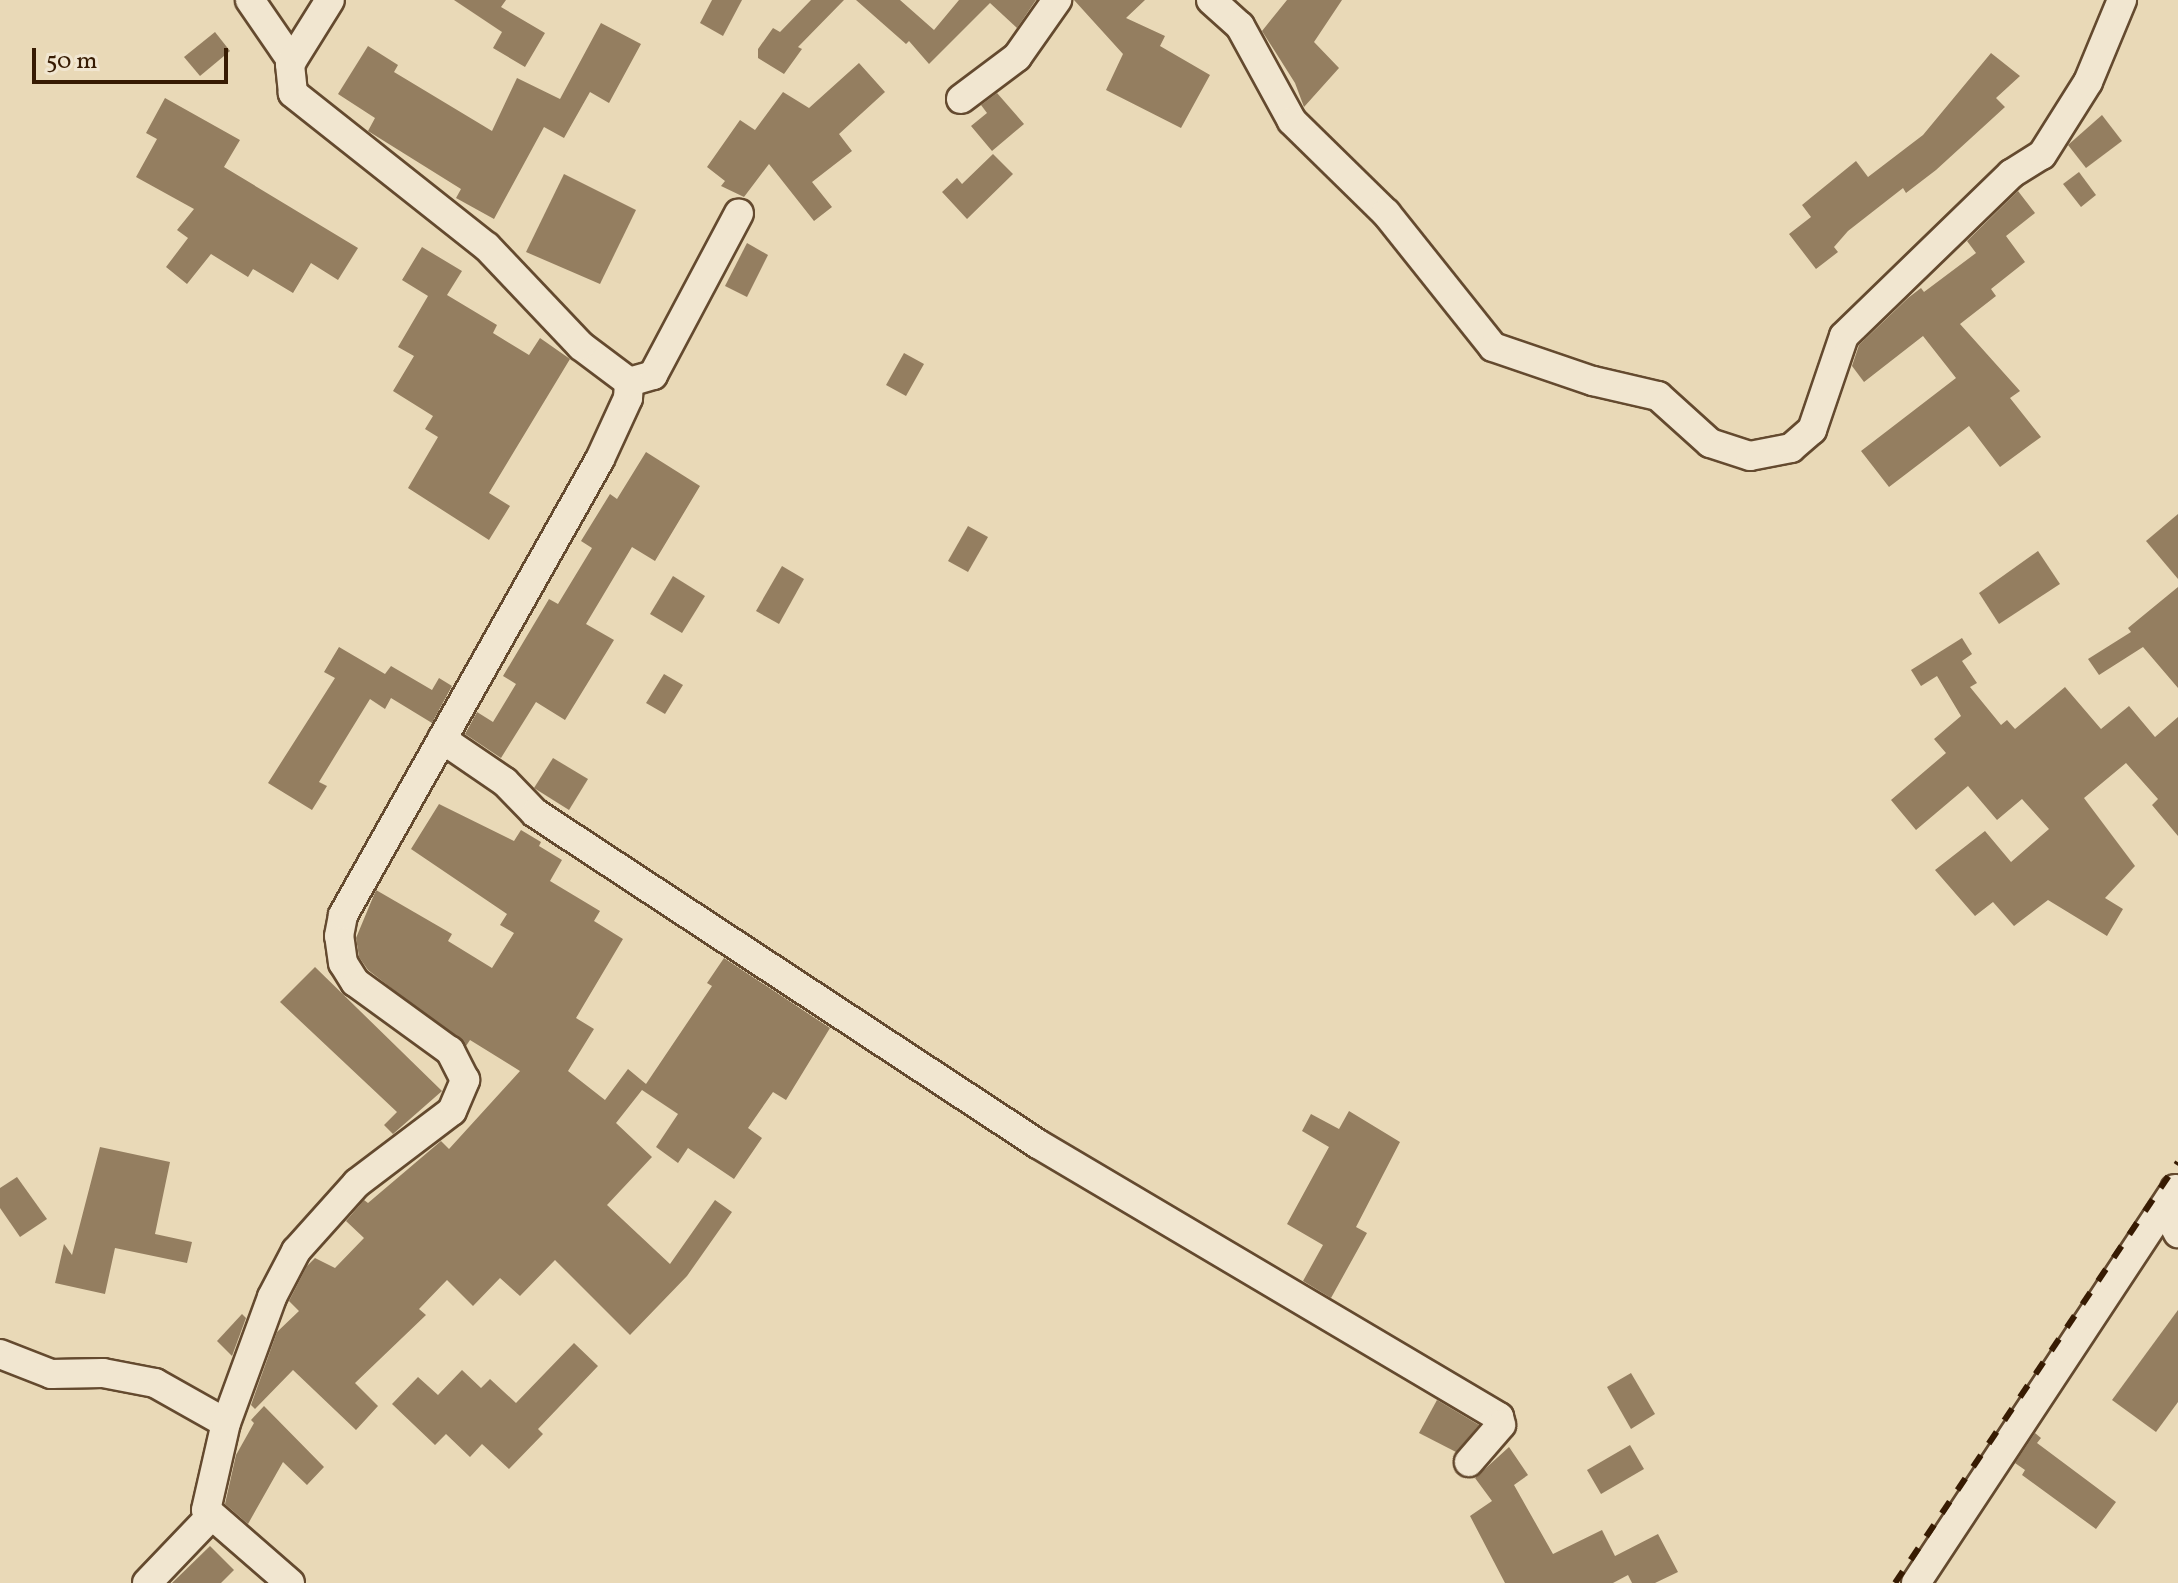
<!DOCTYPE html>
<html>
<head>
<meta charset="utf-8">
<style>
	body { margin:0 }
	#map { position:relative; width:2178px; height:1583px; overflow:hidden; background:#e9d9b7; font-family:Vollkorn,serif }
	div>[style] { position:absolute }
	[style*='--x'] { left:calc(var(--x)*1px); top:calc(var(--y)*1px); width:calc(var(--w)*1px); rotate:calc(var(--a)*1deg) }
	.building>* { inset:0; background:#947e60 }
	.roads { filter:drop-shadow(2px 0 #644a2f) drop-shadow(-2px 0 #644a2f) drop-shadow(0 2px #644a2f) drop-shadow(0 -2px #644a2f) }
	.minor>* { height:28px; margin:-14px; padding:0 14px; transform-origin:14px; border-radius:14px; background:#f1e6d0 }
	.rail>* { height:6px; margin-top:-3px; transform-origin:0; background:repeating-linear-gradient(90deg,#371b02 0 14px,transparent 0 28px) }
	span { translate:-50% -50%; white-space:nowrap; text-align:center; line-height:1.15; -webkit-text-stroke:6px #f1e6d0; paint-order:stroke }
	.scale { position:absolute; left:32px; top:48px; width:196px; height:36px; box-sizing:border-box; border:4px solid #371b02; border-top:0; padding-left:10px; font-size:24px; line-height:28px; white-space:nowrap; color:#371b02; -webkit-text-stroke:6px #f1e6d0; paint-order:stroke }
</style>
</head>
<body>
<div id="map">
	<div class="building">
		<i style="clip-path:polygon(454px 0,506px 0,501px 7px,545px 33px,525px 67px,493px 48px,502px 32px)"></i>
		<i style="clip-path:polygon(712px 0,742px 0,723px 36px,700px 23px)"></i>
		<i style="clip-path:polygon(811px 0,844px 0,798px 47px,802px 49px,784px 74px,758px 58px,758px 49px,773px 28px,780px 32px)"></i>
		<i style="clip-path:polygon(856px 0,900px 0,934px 30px,959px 0,1036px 0,1017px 28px,990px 3px,929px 64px,909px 41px,906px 44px)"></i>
		<i style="clip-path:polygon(1074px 0,1145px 0,1126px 18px,1165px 36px,1160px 46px,1210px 75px,1181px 128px,1106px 90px,1123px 54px)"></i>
		<i style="clip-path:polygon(1287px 0,1342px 0,1314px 42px,1339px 68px,1304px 107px,1295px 83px,1262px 31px)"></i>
		<i style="clip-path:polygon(601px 23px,641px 44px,609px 103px,590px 92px,564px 138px,544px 127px,494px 219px,456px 198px,461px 189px,368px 131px,375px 118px,338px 94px,368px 46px,398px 65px,394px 72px,492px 131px,517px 78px,560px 99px)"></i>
		<i style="clip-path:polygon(215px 32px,230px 51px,200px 76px,184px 57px)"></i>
		<i style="clip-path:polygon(1991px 53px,2020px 76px,1996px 98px,2005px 107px,1936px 170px,1906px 193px,1903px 188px,1848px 231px,1834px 247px,1838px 252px,1816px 269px,1789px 234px,1811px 217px,1802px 205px,1856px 161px,1868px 177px,1923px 135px)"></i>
		<i style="clip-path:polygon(859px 63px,885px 92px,839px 134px,852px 151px,812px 182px,832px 207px,814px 221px,769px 164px,744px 197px,721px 186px,725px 181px,707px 167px,740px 120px,755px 130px,783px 92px,809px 108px)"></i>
		<i style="clip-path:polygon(997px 93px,1024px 124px,992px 151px,971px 126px,987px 113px,981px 105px)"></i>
		<i style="clip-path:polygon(165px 98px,240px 140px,224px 167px,358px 248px,338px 280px,311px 263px,293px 293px,253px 269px,248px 277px,211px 254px,187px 284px,166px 267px,188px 238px,177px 230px,194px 209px,136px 177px,157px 139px,146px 133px)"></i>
		<i style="clip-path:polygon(2102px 115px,2122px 141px,2086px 168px,2068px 145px)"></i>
		<i style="clip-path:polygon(993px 154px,1013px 174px,967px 219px,942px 192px,957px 178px,962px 184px)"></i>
		<i style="clip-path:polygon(2079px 172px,2096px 195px,2081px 207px,2063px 184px)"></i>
		<i style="clip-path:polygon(564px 174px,636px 210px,600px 284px,526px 252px)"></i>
		<i style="clip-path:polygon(2018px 191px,2035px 213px,2006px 236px,2025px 262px,1991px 289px,1996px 296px,1960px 324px,2020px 391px,2010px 398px,2041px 437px,2000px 467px,1969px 426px,1889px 487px,1861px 451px,1956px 378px,1923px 336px,1864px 382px,1852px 366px,1859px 345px,1908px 298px,1921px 288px,1924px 292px,1976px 253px,1967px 241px)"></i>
		<i style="clip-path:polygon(747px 243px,768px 255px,747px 297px,725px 286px)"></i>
		<i style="clip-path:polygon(422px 247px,462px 271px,447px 295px,497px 325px,493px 333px,529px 355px,540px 338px,570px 359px,489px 493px,510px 506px,489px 540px,408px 488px,438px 437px,425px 429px,433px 416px,393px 391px,414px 356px,398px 347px,428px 296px,402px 280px)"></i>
		<i style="clip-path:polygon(904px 353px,924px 364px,906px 396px,886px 385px)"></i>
		<i style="clip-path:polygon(646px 452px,700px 486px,655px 561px,632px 547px,586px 624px,614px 640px,565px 720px,536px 702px,501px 758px,465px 734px,477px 712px,493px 722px,516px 684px,503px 676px,549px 599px,558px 604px,592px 548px,581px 541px,610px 494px,617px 499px)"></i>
		<i style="clip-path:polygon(2178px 514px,2178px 579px,2146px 541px)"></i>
		<i style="clip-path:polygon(968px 526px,988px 537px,968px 572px,948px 561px)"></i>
		<i style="clip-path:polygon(2038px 551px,2060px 584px,1999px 624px,1979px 593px)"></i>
		<i style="clip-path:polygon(782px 566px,804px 579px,779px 624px,756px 611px)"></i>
		<i style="clip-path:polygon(673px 576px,705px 596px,682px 633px,650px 614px)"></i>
		<i style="clip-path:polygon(2178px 587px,2178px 688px,2143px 647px,2099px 675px,2088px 659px,2131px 632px,2128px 628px)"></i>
		<i style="clip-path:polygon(1962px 638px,1972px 654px,1962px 661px,1977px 683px,1970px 687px,2001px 725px,2007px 720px,2015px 729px,2065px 687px,2101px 729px,2129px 706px,2155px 737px,2178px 717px,2178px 836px,2152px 805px,2158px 799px,2126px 763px,2084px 798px,2135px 866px,2105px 898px,2123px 909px,2107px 936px,2048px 900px,2014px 926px,1993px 902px,1975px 916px,1935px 870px,1985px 831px,2011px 862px,2049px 829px,2022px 799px,1997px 820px,1968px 786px,1916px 830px,1891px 800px,1946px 753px,1934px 739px,1961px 716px,1937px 676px,1921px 686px,1911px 670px)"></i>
		<i style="clip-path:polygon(339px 647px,385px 674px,391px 666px,432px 690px,439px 678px,452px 686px,432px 723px,391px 698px,385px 709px,370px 699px,319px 782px,327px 786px,312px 810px,268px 783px,335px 678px,324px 672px)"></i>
		<i style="clip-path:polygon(664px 674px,683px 685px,665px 714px,646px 703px)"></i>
		<i style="clip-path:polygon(553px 758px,588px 779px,569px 810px,534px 788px)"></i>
		<i style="clip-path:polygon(439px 804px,514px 841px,521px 830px,541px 842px,539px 846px,562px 860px,550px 881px,600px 911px,594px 921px,623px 939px,576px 1018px,594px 1029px,568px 1071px,605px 1100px,628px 1069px,646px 1084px,712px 986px,707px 983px,724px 958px,830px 1028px,786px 1100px,773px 1092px,748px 1128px,762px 1138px,734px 1179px,688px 1148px,678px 1163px,656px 1147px,678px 1114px,642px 1090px,616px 1123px,652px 1157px,607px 1205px,670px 1264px,715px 1200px,732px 1212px,687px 1276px,630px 1335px,555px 1260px,520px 1296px,500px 1278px,473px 1306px,447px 1280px,419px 1309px,426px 1315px,355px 1383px,378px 1406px,356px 1430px,293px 1370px,255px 1409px,251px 1405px,277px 1332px,299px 1311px,289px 1301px,307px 1266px,315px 1258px,335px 1268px,364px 1238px,346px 1221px,364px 1200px,368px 1203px,441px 1141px,449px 1149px,520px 1071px,470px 1040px,466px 1046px,368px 970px,359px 957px,356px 938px,376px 890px,452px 934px,448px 941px,492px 968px,514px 933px,500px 925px,507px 914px,411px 849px)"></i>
		<i style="clip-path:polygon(315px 967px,442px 1091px,393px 1134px,384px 1125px,397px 1112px,280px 1002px)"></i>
		<i style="clip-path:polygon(1349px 1111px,1400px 1142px,1356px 1227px,1367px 1233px,1331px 1298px,1303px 1281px,1323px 1245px,1287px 1224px,1329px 1147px,1302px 1131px,1311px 1114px,1339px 1129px)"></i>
		<i style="clip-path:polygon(100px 1147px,170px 1162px,155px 1234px,192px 1242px,187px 1263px,115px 1248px,105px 1294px,55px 1283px,64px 1244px,72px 1255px)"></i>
		<i style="clip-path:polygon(17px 1177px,47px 1219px,20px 1237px,0 1208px,0 1188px)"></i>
		<i style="clip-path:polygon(2178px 1310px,2178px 1402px,2156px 1432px,2112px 1400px)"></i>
		<i style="clip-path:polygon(242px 1314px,246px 1318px,232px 1356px,217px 1341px)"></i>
		<i style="clip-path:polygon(574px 1343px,598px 1366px,538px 1429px,543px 1434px,509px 1469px,482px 1444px,470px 1457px,446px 1434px,435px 1445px,392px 1404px,418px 1377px,438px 1395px,462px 1370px,481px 1388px,490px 1379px,516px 1403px)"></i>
		<i style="clip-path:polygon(1631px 1373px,1655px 1414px,1631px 1429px,1607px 1387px)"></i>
		<i style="clip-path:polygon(1437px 1400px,1479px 1425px,1456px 1452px,1419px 1433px)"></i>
		<i style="clip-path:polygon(264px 1406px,324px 1467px,307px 1485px,283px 1462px,248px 1524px,225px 1504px,236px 1455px,254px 1423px,251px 1420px)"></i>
		<i style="clip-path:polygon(2035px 1433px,2041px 1438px,2037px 1443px,2116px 1502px,2096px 1529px,2022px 1475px,2025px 1470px,2015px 1463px)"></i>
		<i style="clip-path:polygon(1630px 1445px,1644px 1469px,1601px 1494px,1587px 1470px)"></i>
		<i style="clip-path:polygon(1509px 1447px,1528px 1475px,1514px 1485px,1553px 1554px,1602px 1530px,1615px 1556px,1658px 1534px,1678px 1572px,1655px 1583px,1632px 1583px,1628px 1575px,1613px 1583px,1505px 1583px,1470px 1516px,1492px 1501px,1475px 1478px)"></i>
		<i style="clip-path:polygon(210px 1546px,234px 1570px,221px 1583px,172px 1583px)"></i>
	</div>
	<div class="roads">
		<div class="minor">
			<i style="--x:250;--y:0;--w:74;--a:55.5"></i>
			<i style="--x:1211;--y:0;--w:39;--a:42"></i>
			<i style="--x:1240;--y:26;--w:108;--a:61.3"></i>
			<i style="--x:1292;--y:121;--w:132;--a:44.4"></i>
			<i style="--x:1386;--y:213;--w:171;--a:51.4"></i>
			<i style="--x:1493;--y:347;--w:106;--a:18.8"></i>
			<i style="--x:1593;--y:381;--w:67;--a:13"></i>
			<i style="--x:1658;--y:396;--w:70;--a:42.1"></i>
			<i style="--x:1710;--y:443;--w:42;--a:18"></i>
			<i style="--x:1750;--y:456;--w:42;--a:-11"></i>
			<i style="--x:1791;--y:448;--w:28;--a:-41"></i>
			<i style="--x:1812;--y:430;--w:99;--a:-71.2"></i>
			<i style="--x:1844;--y:336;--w:233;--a:-44.1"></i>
			<i style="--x:2011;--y:174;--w:36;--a:-32"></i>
			<i style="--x:2042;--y:155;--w:86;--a:-57.8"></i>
			<i style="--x:2088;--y:82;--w:89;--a:-67.5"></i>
			<i style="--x:961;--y:99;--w:70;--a:-36.9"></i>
			<i style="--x:1017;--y:57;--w:70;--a:-54.9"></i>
			<i style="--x:629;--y:382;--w:25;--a:-16"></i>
			<i style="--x:653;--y:375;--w:183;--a:-62"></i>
			<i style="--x:442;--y:739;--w:76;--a:34.3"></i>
			<i style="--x:505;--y:782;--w:43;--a:45.9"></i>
			<i style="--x:535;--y:813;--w:602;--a:33.35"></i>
			<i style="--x:1038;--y:1144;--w:536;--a:30.63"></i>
			<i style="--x:1499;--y:1417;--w:8;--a:76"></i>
			<i style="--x:1501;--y:1425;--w:49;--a:130.9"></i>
			<i style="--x:2175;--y:1189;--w:31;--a:97"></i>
			<i style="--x:2171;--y:1220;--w:15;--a:62"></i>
			<i style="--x:0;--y:1354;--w:55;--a:21.4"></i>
			<i style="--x:51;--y:1374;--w:52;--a:-1.1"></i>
			<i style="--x:103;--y:1373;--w:53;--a:10.9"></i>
			<i style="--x:155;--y:1383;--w:81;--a:29.4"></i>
			<i style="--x:147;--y:1583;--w:91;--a:-46.3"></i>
			<i style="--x:290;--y:1583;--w:111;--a:-139"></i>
			<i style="--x:206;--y:1510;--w:89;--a:-77.1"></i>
			<i style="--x:226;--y:1423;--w:134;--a:-69.9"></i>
			<i style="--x:272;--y:1297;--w:52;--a:-62.4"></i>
			<i style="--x:296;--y:1251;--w:91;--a:-48.1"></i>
			<i style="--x:357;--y:1183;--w:119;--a:-37.2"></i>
			<i style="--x:452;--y:1111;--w:34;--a:-67"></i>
			<i style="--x:465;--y:1080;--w:33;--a:-117"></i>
			<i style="--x:450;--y:1051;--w:117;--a:-144"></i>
			<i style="--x:355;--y:982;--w:22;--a:-122"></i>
			<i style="--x:343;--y:963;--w:27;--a:-98"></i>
			<i style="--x:339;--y:936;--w:21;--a:-79"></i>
			<i style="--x:343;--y:915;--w:523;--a:-60.59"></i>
			<i style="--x:600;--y:459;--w:67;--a:-65.3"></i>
			<i style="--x:628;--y:398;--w:16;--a:-86"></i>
			<i style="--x:629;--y:382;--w:60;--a:-143.1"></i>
			<i style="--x:581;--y:346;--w:137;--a:-133.5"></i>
			<i style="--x:487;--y:247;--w:248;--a:-141.6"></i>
			<i style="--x:293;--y:93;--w:29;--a:-96"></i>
			<i style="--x:290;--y:64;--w:75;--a:-58"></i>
			<i style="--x:1916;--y:1583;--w:465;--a:-56.6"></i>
		</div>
	</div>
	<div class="rail">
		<i style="--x:1895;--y:1583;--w:507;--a:-56.09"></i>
	</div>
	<div class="scale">50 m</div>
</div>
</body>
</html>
